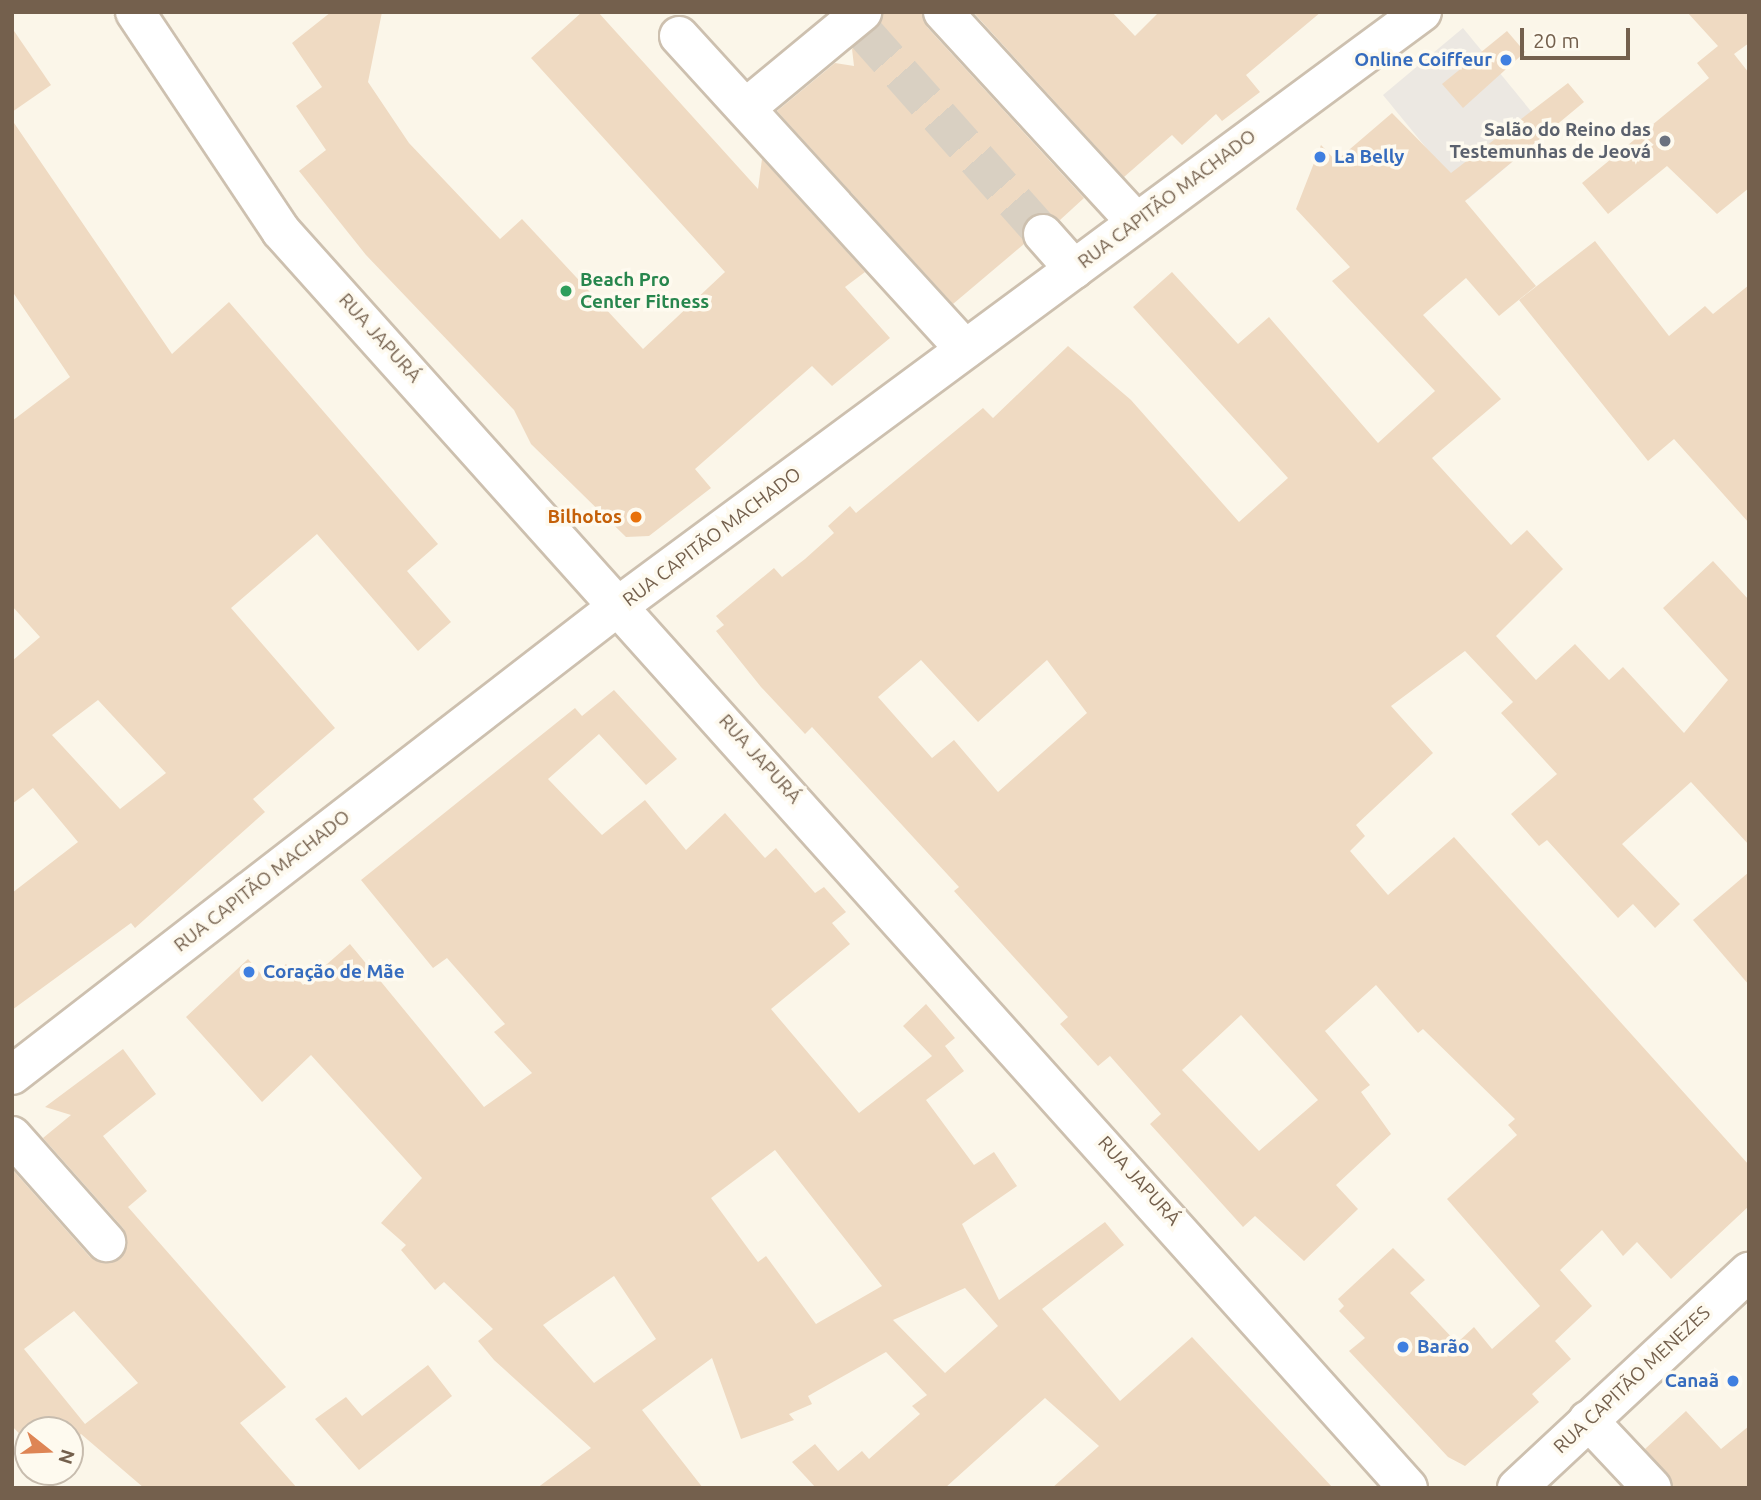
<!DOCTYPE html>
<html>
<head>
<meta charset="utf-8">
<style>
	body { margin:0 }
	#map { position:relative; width:1761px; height:1500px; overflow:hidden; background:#fbf6e9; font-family:Ubuntu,sans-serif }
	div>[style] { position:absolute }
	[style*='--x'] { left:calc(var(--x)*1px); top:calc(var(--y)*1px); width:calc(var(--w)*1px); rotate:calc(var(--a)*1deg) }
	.industrial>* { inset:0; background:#ece8e2 }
	.building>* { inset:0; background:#efdac2 }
	.minor-tunnel>* { height:38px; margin-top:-19px; transform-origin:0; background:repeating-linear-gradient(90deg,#d9d0c2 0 38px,transparent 0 57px) }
	.roads { filter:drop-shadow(2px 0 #cdc0af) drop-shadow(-2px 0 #cdc0af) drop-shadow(0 2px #cdc0af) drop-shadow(0 -2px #cdc0af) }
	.minor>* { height:38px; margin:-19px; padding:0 19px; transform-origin:19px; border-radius:19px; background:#fff }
	.dots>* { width:19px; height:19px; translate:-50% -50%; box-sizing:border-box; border:4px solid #fefaef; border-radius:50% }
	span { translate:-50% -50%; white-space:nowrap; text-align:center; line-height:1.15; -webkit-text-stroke:7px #fefaef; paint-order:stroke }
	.shop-label { font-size:19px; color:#366cbe; font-weight:700 }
	.right { translate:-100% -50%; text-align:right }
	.left { translate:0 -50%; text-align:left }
	.worship-label { font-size:19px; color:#5b616d; font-weight:700 }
	.street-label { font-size:19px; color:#74604d }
	.leisure-label { font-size:19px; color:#27864d; font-weight:700 }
	.food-label { font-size:19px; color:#c56008; font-weight:700 }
	.frame { position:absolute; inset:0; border:14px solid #74604d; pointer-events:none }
	.north { position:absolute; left:14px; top:1416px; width:70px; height:70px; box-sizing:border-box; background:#fefaef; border:2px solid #c7bcae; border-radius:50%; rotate:108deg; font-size:19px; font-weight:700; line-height:28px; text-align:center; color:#74604d }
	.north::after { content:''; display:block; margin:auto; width:24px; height:32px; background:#de8555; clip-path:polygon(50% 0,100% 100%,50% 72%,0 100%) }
	.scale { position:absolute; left:1520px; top:28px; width:110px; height:32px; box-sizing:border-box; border:4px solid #74604d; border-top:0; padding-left:9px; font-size:21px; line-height:24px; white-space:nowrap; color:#74604d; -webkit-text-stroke:5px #fefaef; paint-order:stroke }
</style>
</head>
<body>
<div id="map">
	<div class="industrial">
		<i style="clip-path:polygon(1463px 28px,1548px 132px,1468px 199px,1383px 95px)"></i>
	</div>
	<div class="building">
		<i style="clip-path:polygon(331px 12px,382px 12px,368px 82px,409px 143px,500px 239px,522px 219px,643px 349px,725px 272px,531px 58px,582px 12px,598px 12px,758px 189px,762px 159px,865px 272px,845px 287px,890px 338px,832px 386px,812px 366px,695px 469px,711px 488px,649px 536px,626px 537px,531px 444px,514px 410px,366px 255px,299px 171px,326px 150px,296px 106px,322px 87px,292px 43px)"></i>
		<i style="clip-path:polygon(885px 12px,922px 12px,927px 27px,1084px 198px,1060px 220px,1049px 213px,1029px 217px,1024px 244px,953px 304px,777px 111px,835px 63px,854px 66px,852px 49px)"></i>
		<i style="clip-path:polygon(973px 12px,1112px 12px,1135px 36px,1159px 12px,1321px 12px,1246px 75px,1260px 92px,1222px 121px,1216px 114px,1182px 145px,1172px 135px,1124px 177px)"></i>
		<i style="clip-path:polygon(1687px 12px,1749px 12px,1749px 43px,1734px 54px,1749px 73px,1749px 188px,1717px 214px,1667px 166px,1608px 214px,1582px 183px,1709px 78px,1697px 63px,1718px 46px)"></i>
		<i style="clip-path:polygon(12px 28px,51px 85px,12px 112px)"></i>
		<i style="clip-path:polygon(1507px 31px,1525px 52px,1463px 108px,1442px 84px)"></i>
		<i style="clip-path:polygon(evenodd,1568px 83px,1584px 102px,1465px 201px,1536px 286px,1499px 316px,1466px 278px,1423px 315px,1501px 399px,1432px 458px,1511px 545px,1527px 530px,1563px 569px,1496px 636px,1536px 680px,1575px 644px,1609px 680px,1623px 667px,1684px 733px,1728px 680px,1663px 608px,1713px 561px,1749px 600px,1749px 845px,1691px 782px,1622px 844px,1680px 904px,1655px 928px,1633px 904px,1618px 918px,1547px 840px,1539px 846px,1511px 814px,1557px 774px,1501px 713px,1513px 702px,1465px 651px,1391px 706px,1433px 753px,1356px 825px,1365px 836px,1350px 851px,1388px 895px,1454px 837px,1749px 1165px,1749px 1206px,1671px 1279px,1637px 1242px,1623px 1256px,1602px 1230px,1560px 1270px,1592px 1306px,1555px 1341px,1571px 1359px,1532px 1394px,1539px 1402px,1465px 1466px,1448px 1457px,1349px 1351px,1365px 1338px,1339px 1311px,1344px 1306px,1338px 1299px,1393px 1248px,1425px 1280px,1410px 1293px,1457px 1343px,1474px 1327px,1492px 1349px,1540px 1306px,1447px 1199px,1517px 1135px,1508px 1125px,1515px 1119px,1423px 1029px,1418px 1033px,1376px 985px,1325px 1031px,1370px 1085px,1361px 1092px,1391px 1134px,1336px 1185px,1358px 1209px,1304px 1261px,1255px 1216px,1243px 1227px,1150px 1124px,1161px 1114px,1110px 1056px,1098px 1066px,1060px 1024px,1068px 1017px,954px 891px,959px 887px,812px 727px,805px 734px,761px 687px,716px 631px,724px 625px,716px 616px,774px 568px,782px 577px,805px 559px,834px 533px,828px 526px,850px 506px,856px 513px,983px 408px,993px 418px,1068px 346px,1131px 400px,1239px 522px,1288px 478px,1133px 307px,1172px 272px,1238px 344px,1269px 317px,1378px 443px,1435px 391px,1332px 281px,1350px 267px,1296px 209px,1321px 145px,1336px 161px,1392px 113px,1451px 173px,1568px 83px,921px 660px,978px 722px,1047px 660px,1087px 713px,998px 792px,954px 740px,932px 758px,878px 697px,921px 660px,1568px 83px,1241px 1015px,1318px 1100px,1259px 1151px,1182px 1070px,1241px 1015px)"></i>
		<i style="clip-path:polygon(evenodd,12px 120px,172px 354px,229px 302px,438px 544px,407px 571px,451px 622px,418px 651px,317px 534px,231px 608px,335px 728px,253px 799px,265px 812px,135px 928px,131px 923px,12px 1010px,12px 893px,78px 842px,33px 788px,12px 804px,12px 661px,40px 637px,12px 606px,12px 421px,70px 377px,12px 291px,12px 120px,98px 700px,166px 773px,120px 809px,52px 735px,98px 700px)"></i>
		<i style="clip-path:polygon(1595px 241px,1669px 336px,1705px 306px,1713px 314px,1749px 285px,1749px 523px,1674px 439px,1648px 461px,1519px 300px)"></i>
		<i style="clip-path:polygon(evenodd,614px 690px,677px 759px,646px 785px,599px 734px,548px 779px,602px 835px,645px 800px,686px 850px,725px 813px,765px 858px,776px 848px,815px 893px,824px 887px,846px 912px,832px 923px,850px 944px,771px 1009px,859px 1113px,932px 1056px,903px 1026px,926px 1004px,955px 1038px,945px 1046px,964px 1071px,926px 1100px,974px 1165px,994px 1152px,1017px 1186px,962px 1224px,999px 1300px,1105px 1222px,1124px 1245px,1042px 1309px,1120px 1401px,1192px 1337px,1333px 1488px,1052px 1488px,1099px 1446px,1045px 1398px,945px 1488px,816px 1488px,792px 1462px,815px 1444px,838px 1471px,862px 1451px,869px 1459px,920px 1414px,912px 1406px,927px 1395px,886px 1352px,808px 1396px,812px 1404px,789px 1414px,794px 1420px,741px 1439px,712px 1358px,642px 1410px,703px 1488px,537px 1488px,591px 1448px,494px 1360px,478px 1341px,493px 1329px,444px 1282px,435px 1290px,401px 1250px,406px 1245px,381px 1223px,422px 1178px,311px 1055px,262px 1102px,186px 1017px,248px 959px,267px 981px,286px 964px,303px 985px,350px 944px,484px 1107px,532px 1073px,494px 1032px,505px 1024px,447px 958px,433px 968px,361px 880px,575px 708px,582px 716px,614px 690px,775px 1150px,882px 1286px,816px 1324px,766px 1256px,758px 1262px,711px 1198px,775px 1150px,614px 690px,614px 1276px,656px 1339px,594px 1383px,543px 1325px,614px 1276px,614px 690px,965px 1288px,998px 1326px,945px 1373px,893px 1320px,965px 1288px)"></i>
		<i style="clip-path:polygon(1749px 872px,1749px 985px,1693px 920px)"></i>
		<i style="clip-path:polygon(evenodd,123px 1049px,156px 1094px,103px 1136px,147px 1191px,128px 1207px,286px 1387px,240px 1423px,297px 1488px,144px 1488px,81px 1434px,70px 1444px,70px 1430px,28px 1430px,28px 1443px,12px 1426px,12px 1169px,90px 1257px,110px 1263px,121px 1258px,127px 1238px,123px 1228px,43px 1138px,71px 1115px,45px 1107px,123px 1049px,74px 1311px,138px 1383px,85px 1424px,24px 1349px,74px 1311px)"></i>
		<i style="clip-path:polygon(428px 1365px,452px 1396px,359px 1470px,315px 1419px,346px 1397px,362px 1416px)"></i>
		<i style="clip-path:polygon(1686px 1411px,1721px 1449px,1749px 1426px,1749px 1488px,1673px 1488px,1645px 1449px)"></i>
	</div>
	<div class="minor-tunnel">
		<i style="--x:863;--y:31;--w:271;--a:48.4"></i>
	</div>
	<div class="roads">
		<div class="minor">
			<i style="--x:135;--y:12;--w:263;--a:56.3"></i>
			<i style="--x:281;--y:231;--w:1688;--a:48.12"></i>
			<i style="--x:943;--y:12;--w:284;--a:47.4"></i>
			<i style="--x:679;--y:36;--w:424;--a:47.6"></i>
			<i style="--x:746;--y:108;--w:151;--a:-39.6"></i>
			<i style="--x:1043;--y:234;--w:47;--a:48.5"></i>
			<i style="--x:12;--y:1075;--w:770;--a:-37.72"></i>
			<i style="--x:621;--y:604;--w:996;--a:-36.47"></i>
			<i style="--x:12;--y:1136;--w:142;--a:48.4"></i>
			<i style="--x:1588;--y:1420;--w:93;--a:46.7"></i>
			<i style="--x:1517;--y:1488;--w:317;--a:-43"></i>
		</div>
	</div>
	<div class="dots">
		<i style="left:1506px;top:60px;background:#3f7fe0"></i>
		<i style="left:1665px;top:141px;background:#6b7280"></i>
		<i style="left:1320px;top:157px;background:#3f7fe0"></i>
		<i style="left:566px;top:291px;background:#2e9e5b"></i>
		<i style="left:636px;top:517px;background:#e8710a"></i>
		<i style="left:249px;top:972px;background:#3f7fe0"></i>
		<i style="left:1403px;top:1347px;background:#3f7fe0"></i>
		<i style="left:1733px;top:1381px;background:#3f7fe0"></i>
	</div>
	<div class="shop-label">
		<span class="right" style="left:1492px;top:60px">Online Coiffeur</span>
		<span class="left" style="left:1334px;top:157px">La Belly</span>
		<span class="left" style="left:263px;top:972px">Coração de Mãe</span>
		<span class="left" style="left:1417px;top:1347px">Barão</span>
		<span class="right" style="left:1719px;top:1381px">Canaã</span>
	</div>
	<div class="worship-label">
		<span class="right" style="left:1651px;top:141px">Salão do Reino das<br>Testemunhas de Jeová</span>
	</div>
	<div class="street-label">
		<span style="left:1167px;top:199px;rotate:-37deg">RUA CAPITÃO MACHADO</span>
		<span style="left:380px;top:338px;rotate:48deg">RUA JAPURÁ</span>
		<span style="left:712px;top:537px;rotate:-37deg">RUA CAPITÃO MACHADO</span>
		<span style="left:760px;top:759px;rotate:48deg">RUA JAPURÁ</span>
		<span style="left:262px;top:881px;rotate:-38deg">RUA CAPITÃO MACHADO</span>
		<span style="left:1139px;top:1181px;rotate:48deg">RUA JAPURÁ</span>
		<span style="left:1632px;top:1380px;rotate:-43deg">RUA CAPITÃO MENEZES</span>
	</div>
	<div class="leisure-label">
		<span class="left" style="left:580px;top:291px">Beach Pro<br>Center Fitness</span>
	</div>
	<div class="food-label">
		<span class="right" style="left:622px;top:517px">Bilhotos</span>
	</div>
	<div class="frame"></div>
	<div class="north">N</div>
	<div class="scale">20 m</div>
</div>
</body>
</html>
